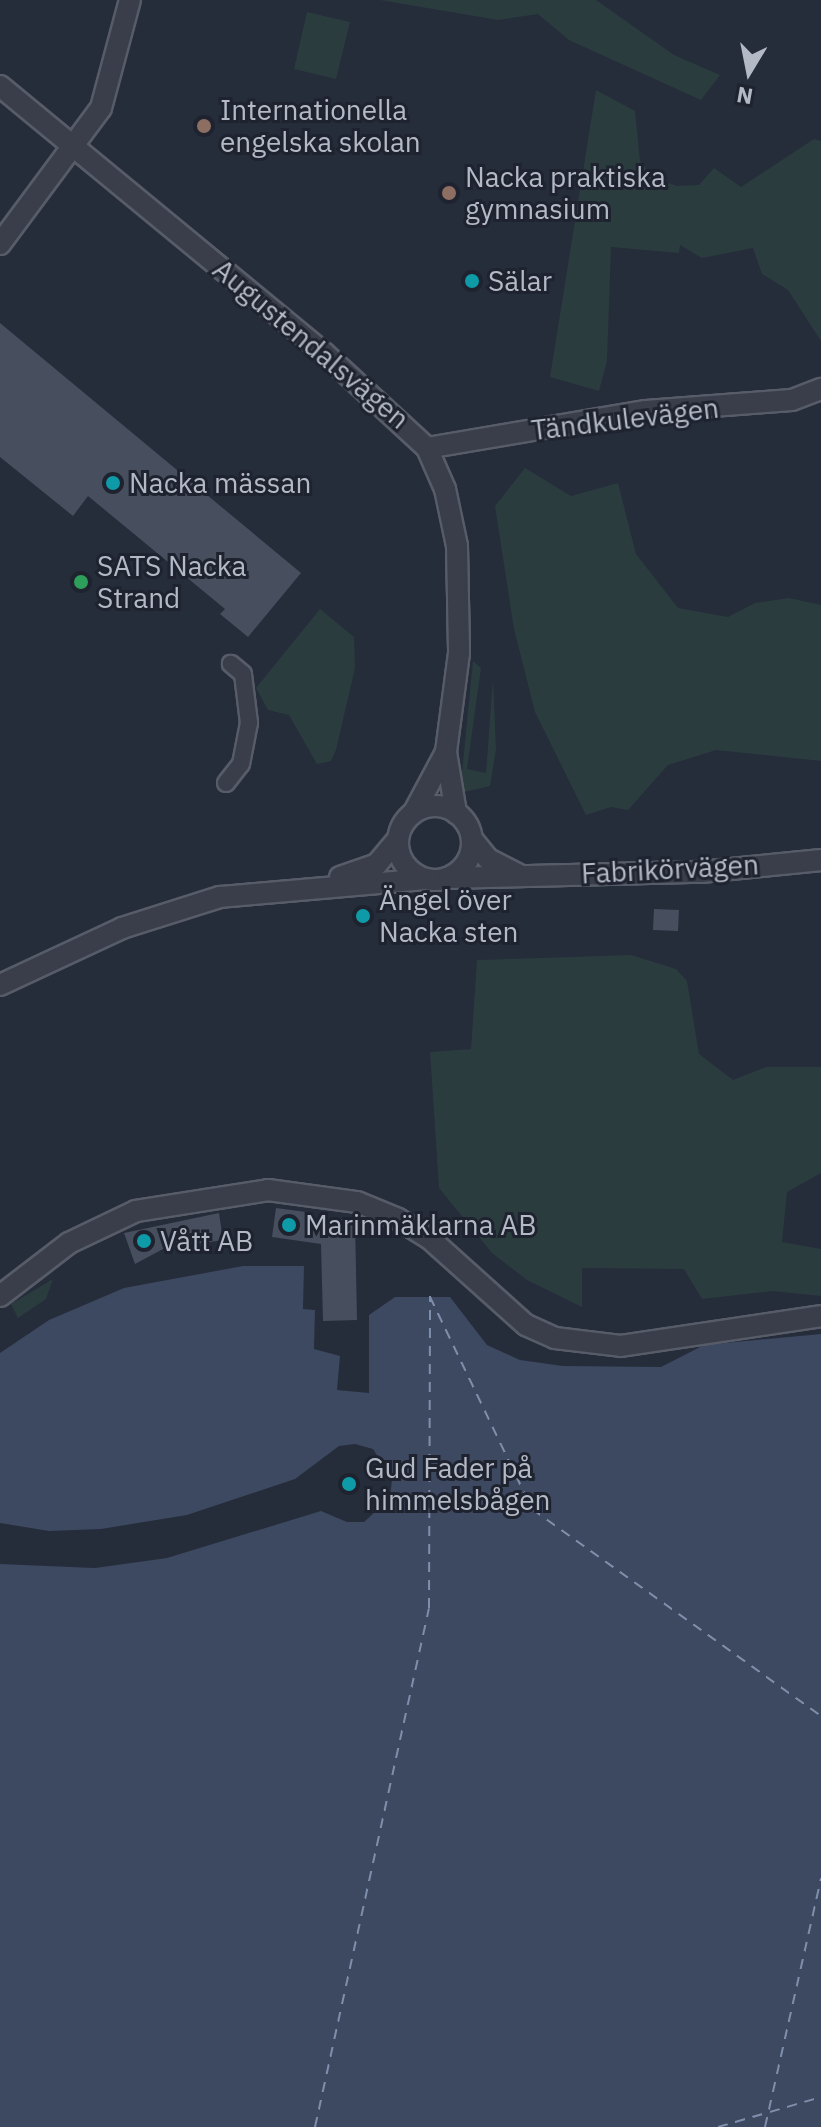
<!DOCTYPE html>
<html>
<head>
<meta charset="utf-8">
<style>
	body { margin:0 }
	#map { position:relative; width:821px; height:2127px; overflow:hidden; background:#252c3a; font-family:"IBM Plex Sans",sans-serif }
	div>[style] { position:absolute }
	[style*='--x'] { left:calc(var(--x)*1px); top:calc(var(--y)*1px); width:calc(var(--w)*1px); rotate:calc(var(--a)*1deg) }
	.green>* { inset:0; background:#2b3c3f }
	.water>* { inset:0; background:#3d4861 }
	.pier>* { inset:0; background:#252c3a }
	.ferry>* { height:2px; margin-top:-1px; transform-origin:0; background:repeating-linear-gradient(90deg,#7f8eaa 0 10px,transparent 0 18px) }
	.building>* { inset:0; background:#474f5e }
	.roads { filter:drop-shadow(2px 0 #575c68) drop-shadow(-2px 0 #575c68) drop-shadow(0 2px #575c68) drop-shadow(0 -2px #575c68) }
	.pedestrian>* { height:16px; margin:-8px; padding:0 8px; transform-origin:8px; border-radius:8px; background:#393e4a }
	.minor>* { height:20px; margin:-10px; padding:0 10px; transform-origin:10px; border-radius:10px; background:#393e4a }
	.minor>.ring { margin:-10px; padding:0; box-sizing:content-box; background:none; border:20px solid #393e4a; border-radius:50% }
	.dots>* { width:22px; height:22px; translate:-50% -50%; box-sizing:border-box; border:4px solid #1e232f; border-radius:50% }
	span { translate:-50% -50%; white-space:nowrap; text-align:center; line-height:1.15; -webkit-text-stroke:6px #1e232f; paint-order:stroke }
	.poi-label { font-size:28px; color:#b4b9c6 }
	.left { translate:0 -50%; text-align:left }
	.street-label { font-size:28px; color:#b4b9c6 }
	.north { position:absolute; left:709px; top:32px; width:80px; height:80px; -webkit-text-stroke:6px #1e232f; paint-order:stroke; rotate:190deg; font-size:22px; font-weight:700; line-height:32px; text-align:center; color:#b4b9c6 }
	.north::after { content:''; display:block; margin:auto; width:28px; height:36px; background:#b4b9c6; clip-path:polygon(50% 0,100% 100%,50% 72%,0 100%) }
</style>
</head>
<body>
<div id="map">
	<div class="green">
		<i style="clip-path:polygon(380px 0,596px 0,674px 55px,720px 75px,701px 100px,569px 40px,538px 14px,498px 20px)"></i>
		<i style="clip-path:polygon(307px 12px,350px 22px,336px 79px,294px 69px)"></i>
		<i style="clip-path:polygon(596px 90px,635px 111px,640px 161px,653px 177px,677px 186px,699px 185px,714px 168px,741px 187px,814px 139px,821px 141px,821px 341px,788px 290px,762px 274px,753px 248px,702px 258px,680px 245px,679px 253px,611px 247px,607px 361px,599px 391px,550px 377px)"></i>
		<i style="clip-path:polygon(525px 468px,571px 496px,618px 483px,636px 554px,678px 608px,728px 617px,755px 603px,789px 598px,821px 605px,821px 761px,716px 750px,668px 765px,628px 810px,611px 807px,586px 815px,535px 712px,514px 629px,495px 506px)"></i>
		<i style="clip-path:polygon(320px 609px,354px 637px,355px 668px,336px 750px,331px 761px,317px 764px,289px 715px,268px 710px,256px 688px)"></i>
		<i style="clip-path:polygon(473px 661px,481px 668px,467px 769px,486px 773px,493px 678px,496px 749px,490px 786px,460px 793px)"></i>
		<i style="clip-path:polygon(631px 955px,676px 969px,687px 981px,699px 1054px,733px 1080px,766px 1067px,821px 1067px,821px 1173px,787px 1192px,782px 1242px,821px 1249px,821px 1296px,772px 1291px,702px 1299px,684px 1269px,582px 1268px,582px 1307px,527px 1280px,492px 1253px,439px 1188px,430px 1052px,471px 1049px,477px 960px)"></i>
		<i style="clip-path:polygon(53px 1279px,46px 1299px,18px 1318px,11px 1304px)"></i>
	</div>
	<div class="water">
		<i style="clip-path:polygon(243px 1266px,304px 1266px,303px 1309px,315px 1310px,314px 1349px,340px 1356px,337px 1390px,369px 1393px,369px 1315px,395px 1297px,450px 1297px,487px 1345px,520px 1360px,563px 1366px,661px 1367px,704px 1345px,821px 1334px,821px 2127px,0 2127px,0 1353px,49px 1320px,124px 1288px)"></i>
	</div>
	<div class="pier">
		<i style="clip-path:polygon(355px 1444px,373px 1449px,392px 1479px,390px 1498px,364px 1522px,347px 1522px,321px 1511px,167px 1558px,95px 1568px,0 1564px,0 1523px,49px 1531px,101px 1529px,187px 1515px,295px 1479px,339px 1446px)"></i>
	</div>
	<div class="ferry">
		<i style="--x:430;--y:1297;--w:235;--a:64.3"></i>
		<i style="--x:532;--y:1509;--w:355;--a:35.6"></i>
		<i style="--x:315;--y:2127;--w:531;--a:-77.61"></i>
		<i style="--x:429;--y:1608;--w:312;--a:-89.8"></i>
		<i style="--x:718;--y:2127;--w:107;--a:-16.2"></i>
		<i style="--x:765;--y:2127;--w:255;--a:-77.3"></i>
	</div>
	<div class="building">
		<i style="clip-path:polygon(0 323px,301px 573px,248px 637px,220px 614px,225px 609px,88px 496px,73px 516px,0 457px)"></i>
		<i style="clip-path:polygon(654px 909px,679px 910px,678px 931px,653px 930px)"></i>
		<i style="clip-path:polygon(276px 1208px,306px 1212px,305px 1220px,355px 1219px,357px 1320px,323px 1321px,321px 1244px,272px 1237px)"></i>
		<i style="clip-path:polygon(219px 1213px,223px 1240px,163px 1249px,135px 1264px,124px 1233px)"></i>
	</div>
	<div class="roads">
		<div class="pedestrian">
			<i style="--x:226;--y:783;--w:24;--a:-52"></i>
			<i style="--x:241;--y:764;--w:42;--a:-79"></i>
			<i style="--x:249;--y:723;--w:49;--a:-97"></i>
			<i style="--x:243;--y:674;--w:16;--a:-140"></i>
		</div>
		<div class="minor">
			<i style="--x:0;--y:86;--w:420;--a:39.5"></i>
			<i style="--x:324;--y:353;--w:140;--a:42.7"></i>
			<i style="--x:427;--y:448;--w:45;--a:66.3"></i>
			<i style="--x:445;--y:489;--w:58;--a:78.1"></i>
			<i style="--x:457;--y:546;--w:107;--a:88.9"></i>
			<i style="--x:459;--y:653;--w:100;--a:97.5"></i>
			<i style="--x:446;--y:752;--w:62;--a:80.7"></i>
			<i style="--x:0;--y:244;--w:169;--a:-53.4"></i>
			<i style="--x:101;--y:108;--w:112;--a:-75"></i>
			<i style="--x:427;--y:448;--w:222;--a:-9.6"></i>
			<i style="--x:646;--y:411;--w:146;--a:-4.3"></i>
			<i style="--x:792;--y:400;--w:31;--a:-21"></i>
			<i class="ring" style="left:398px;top:806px;width:54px;height:54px"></i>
			<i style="--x:414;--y:812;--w:68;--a:-61.9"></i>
			<i style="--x:472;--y:839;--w:26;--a:51"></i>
			<i style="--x:488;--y:859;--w:35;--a:27"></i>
			<i style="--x:340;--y:877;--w:39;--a:-19"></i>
			<i style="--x:377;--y:864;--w:33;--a:-50"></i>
			<i style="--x:447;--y:878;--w:254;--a:-1.4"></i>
			<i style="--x:701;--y:872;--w:121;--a:-5.7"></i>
			<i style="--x:0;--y:985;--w:135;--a:-25"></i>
			<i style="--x:122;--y:928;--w:103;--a:-17.6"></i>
			<i style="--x:220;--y:897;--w:207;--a:-5"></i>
			<i style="--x:0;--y:1296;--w:87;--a:-37.5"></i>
			<i style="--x:69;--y:1243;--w:74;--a:-25.5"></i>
			<i style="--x:136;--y:1211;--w:134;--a:-9"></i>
			<i style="--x:268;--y:1190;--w:90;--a:7.7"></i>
			<i style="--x:357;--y:1202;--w:44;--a:22.5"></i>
			<i style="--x:398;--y:1219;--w:36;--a:32"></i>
			<i style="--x:429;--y:1238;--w:130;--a:41.9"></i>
			<i style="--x:526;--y:1325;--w:32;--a:24"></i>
			<i style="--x:555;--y:1338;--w:66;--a:6.9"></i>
			<i style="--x:621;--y:1346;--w:202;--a:-8.5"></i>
		</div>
	</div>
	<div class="dots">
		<i style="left:204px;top:126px;background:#8d6e63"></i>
		<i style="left:449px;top:193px;background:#8d6e63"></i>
		<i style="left:472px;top:281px;background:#0f9aa8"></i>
		<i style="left:113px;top:483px;background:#0f9aa8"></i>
		<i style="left:81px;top:582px;background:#2e9e5b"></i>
		<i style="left:363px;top:916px;background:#0f9aa8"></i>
		<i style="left:289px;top:1225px;background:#0f9aa8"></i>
		<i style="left:144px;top:1241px;background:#0f9aa8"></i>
		<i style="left:349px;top:1484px;background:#0f9aa8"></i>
	</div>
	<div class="poi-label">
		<span class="left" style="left:220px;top:126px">Internationella<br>engelska skolan</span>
		<span class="left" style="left:465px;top:193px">Nacka praktiska<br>gymnasium</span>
		<span class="left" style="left:488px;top:281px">Sälar</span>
		<span class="left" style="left:129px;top:483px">Nacka mässan</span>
		<span class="left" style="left:97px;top:582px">SATS Nacka<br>Strand</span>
		<span class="left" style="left:379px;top:916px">Ängel över<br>Nacka sten</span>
		<span class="left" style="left:305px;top:1225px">Marinmäklarna AB</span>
		<span class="left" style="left:160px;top:1241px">Vått AB</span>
		<span class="left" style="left:365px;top:1484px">Gud Fader på<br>himmelsbågen</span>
	</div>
	<div class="street-label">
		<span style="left:311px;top:344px;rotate:40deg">Augustendalsvägen</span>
		<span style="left:625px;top:419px;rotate:-7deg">Tändkulevägen</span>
		<span style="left:670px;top:869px;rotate:-3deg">Fabrikörvägen</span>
	</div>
	<div class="north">N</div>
</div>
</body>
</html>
